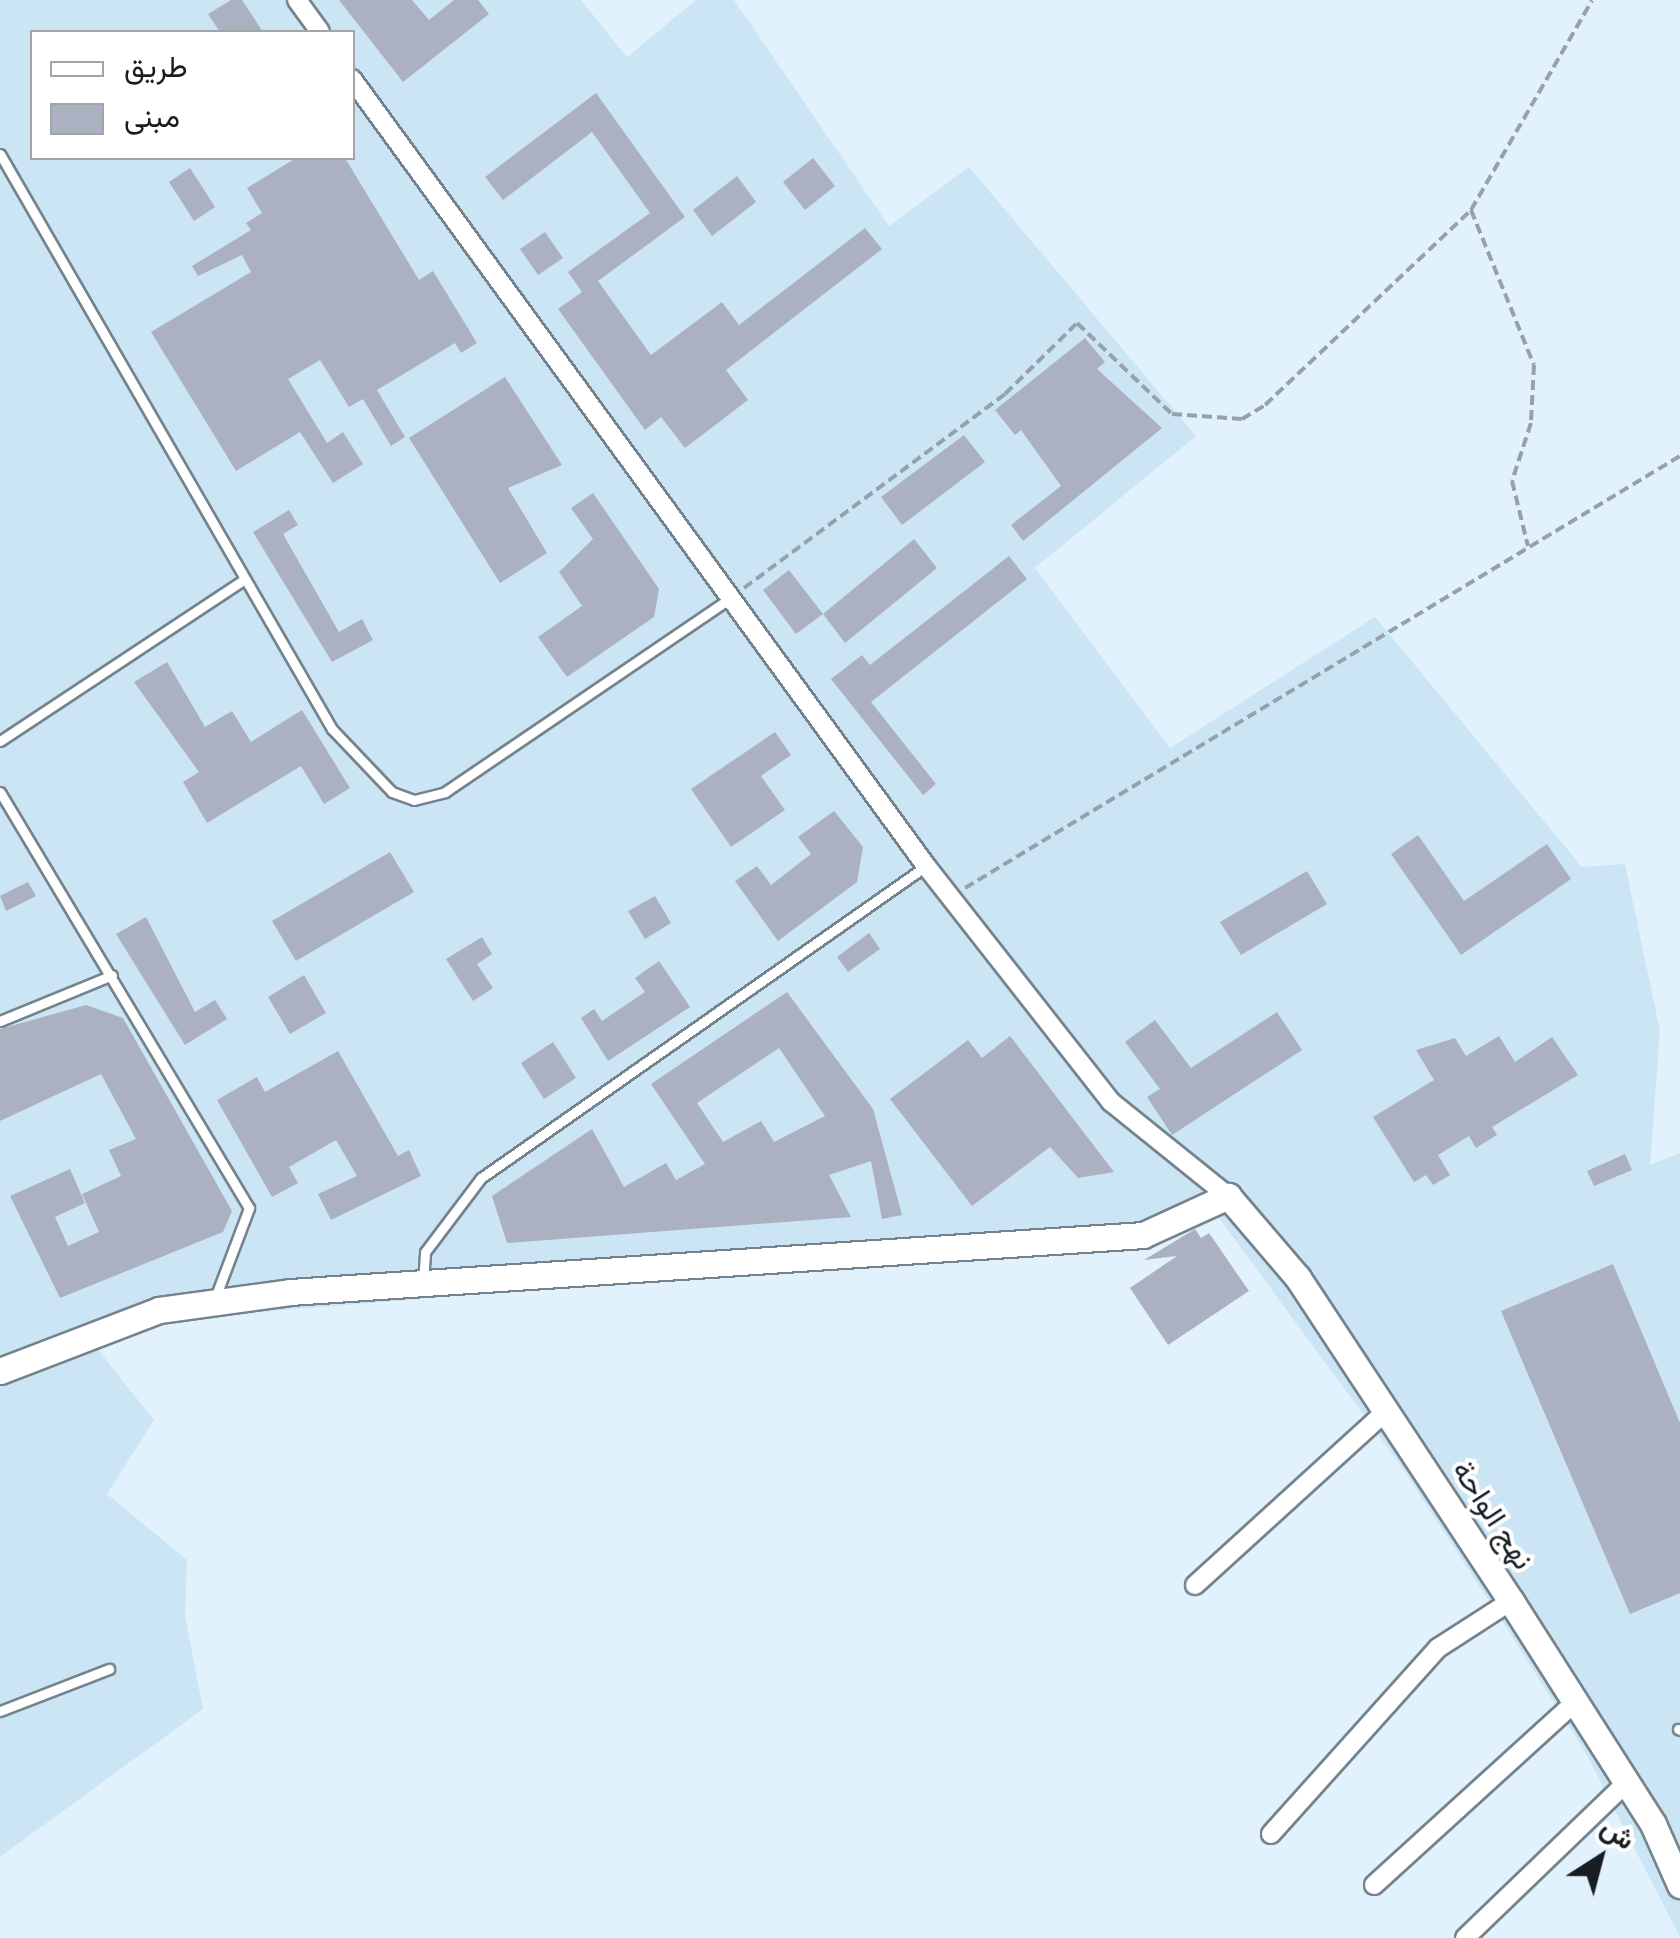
<!DOCTYPE html>
<html>
<head>
<meta charset="utf-8">
<style>
	body { margin:0 }
	#map { position:relative; width:1680px; height:1938px; overflow:hidden; background:#e1f2fd; font-family:"Roboto Condensed",Vazirmatn,sans-serif }
	div>[style] { position:absolute }
	[style*='--x'] { left:calc(var(--x)*1px); top:calc(var(--y)*1px); width:calc(var(--w)*1px); rotate:calc(var(--a)*1deg) }
	.built>* { inset:0; background:#cce5f4 }
	.building>* { inset:0; background:#abb1c1 }
	.path>* { height:4px; margin-top:-2px; transform-origin:0; background:repeating-linear-gradient(90deg,#95a2aa 0 10px,transparent 0 15px) }
	.roads { filter:drop-shadow(2px 0 #74838d) drop-shadow(-2px 0 #74838d) drop-shadow(0 2px #74838d) drop-shadow(0 -2px #74838d) }
	.lane>* { height:9px; margin:-4.5px; padding:0 4.5px; transform-origin:4.5px; border-radius:4.5px; background:#fff }
	.street>* { height:18px; margin:-9px; padding:0 9px; transform-origin:9px; border-radius:9px; background:#fff }
	.secondary>* { height:25px; margin:-12.5px; padding:0 12.5px; transform-origin:12.5px; border-radius:12.5px; background:#fff }
	span { translate:-50% -50%; white-space:nowrap; text-align:center; line-height:1.15; -webkit-text-stroke:8px #fff; paint-order:stroke }
	.street-label { font-size:30px; color:#171d21 }
	.legend { position:absolute; left:30px; top:30px; width:325px; height:130px; box-sizing:border-box; background:#fff; border:2px solid #a2a5a6; margin:0; padding:12px 18px; list-style:none; font-size:30px; color:#171d21 }
	.legend li { display:flex; align-items:center; gap:20px; height:50px }
	.legend b { width:50px; border:2px solid #a2a5a6 }
	.north { position:absolute; left:1550px; top:1808px; width:100px; height:100px; -webkit-text-stroke:8px #fff; paint-order:stroke; rotate:36deg; font-size:28px; font-weight:700; line-height:40px; text-align:center; color:#171d21 }
	.north::after { content:''; display:block; margin:auto; width:35px; height:45px; background:#171d21; clip-path:polygon(50% 0,100% 100%,50% 72%,0 100%) }
</style>
</head>
<body>
<div id="map">
	<div class="built">
		<i style="clip-path:polygon(evenodd,0 0,581px 0,627px 57px,696px 0,734px 0,889px 226px,969px 167px,1196px 436px,1035px 568px,1170px 748px,1375px 617px,1582px 867px,1625px 864px,1660px 1031px,1650px 1165px,1680px 1153px,1680px 1937px,1584px 1750px,1502px 1621px,1401px 1466px,1211px 1207px,1193px 1219px,686px 1277px,175px 1319px,92px 1342px,154px 1420px,107px 1494px,187px 1560px,185px 1616px,203px 1709px,0 1857px,0 0,32px 32px,352px 32px,352px 158px,32px 158px,32px 32px)"></i>
	</div>
	<div class="building">
		<i style="clip-path:polygon(231px 0,242px 0,263px 32px,220px 32px,208px 14px)"></i>
		<i style="clip-path:polygon(339px 0,412px 0,429px 20px,454px 0,478px 0,489px 14px,403px 82px)"></i>
		<i style="clip-path:polygon(596px 93px,685px 217px,598px 281px,651px 355px,722px 302px,739px 325px,865px 228px,882px 249px,726px 370px,748px 400px,685px 448px,661px 417px,645px 430px,558px 309px,582px 292px,568px 272px,650px 213px,592px 132px,503px 200px,485px 177px)"></i>
		<i style="clip-path:polygon(296px 158px,345px 158px,419px 280px,433px 271px,477px 343px,461px 353px,455px 343px,377px 390px,405px 437px,391px 446px,363px 399px,349px 407px,320px 360px,288px 379px,327px 443px,343px 432px,363px 464px,333px 483px,300px 432px,236px 471px,151px 332px,251px 272px,242px 255px,198px 276px,192px 266px,251px 230px,246px 223px,262px 213px,247px 188px)"></i>
		<i style="clip-path:polygon(813px 158px,835px 186px,805px 210px,783px 182px)"></i>
		<i style="clip-path:polygon(190px 168px,215px 207px,194px 221px,169px 182px)"></i>
		<i style="clip-path:polygon(737px 176px,756px 202px,712px 236px,693px 210px)"></i>
		<i style="clip-path:polygon(545px 232px,563px 258px,538px 275px,520px 249px)"></i>
		<i style="clip-path:polygon(1085px 338px,1105px 362px,1097px 369px,1162px 428px,1023px 541px,1011px 525px,1061px 486px,1021px 430px,1015px 435px,995px 410px)"></i>
		<i style="clip-path:polygon(505px 377px,562px 465px,508px 488px,547px 553px,500px 583px,409px 438px)"></i>
		<i style="clip-path:polygon(964px 435px,985px 462px,902px 525px,881px 497px)"></i>
		<i style="clip-path:polygon(593px 493px,659px 589px,654px 617px,567px 677px,538px 637px,582px 606px,559px 572px,593px 539px,571px 508px)"></i>
		<i style="clip-path:polygon(289px 510px,298px 525px,283px 534px,339px 632px,362px 619px,373px 640px,332px 662px,253px 532px)"></i>
		<i style="clip-path:polygon(914px 539px,937px 568px,845px 643px,823px 614px)"></i>
		<i style="clip-path:polygon(1009px 556px,1027px 579px,871px 702px,936px 784px,923px 795px,831px 679px,862px 655px,870px 665px)"></i>
		<i style="clip-path:polygon(789px 570px,823px 614px,796px 634px,763px 590px)"></i>
		<i style="clip-path:polygon(167px 662px,205px 727px,232px 711px,251px 742px,302px 710px,350px 788px,324px 804px,301px 766px,207px 823px,183px 782px,199px 772px,134px 682px)"></i>
		<i style="clip-path:polygon(775px 732px,791px 755px,761px 776px,785px 810px,731px 847px,691px 789px)"></i>
		<i style="clip-path:polygon(834px 811px,863px 847px,857px 882px,778px 941px,735px 881px,757px 866px,771px 885px,811px 854px,798px 837px)"></i>
		<i style="clip-path:polygon(1418px 835px,1464px 901px,1547px 844px,1571px 879px,1461px 955px,1391px 854px)"></i>
		<i style="clip-path:polygon(390px 852px,414px 892px,296px 961px,272px 921px)"></i>
		<i style="clip-path:polygon(1307px 871px,1327px 904px,1241px 955px,1220px 922px)"></i>
		<i style="clip-path:polygon(28px 882px,36px 896px,6px 911px,0 896px)"></i>
		<i style="clip-path:polygon(655px 896px,671px 923px,645px 939px,628px 911px)"></i>
		<i style="clip-path:polygon(146px 917px,195px 1012px,215px 1000px,227px 1019px,185px 1045px,116px 934px)"></i>
		<i style="clip-path:polygon(869px 933px,880px 949px,848px 972px,837px 957px)"></i>
		<i style="clip-path:polygon(482px 937px,492px 954px,477px 964px,493px 988px,473px 1001px,446px 959px)"></i>
		<i style="clip-path:polygon(659px 961px,690px 1007px,608px 1061px,581px 1018px,594px 1009px,602px 1021px,645px 992px,635px 978px)"></i>
		<i style="clip-path:polygon(304px 975px,326px 1013px,290px 1034px,268px 997px)"></i>
		<i style="clip-path:polygon(evenodd,787px 992px,873px 1109px,902px 1215px,882px 1219px,871px 1161px,829px 1175px,851px 1217px,507px 1243px,492px 1196px,592px 1129px,624px 1187px,666px 1163px,676px 1180px,705px 1164px,651px 1084px,787px 992px,779px 1048px,825px 1116px,774px 1142px,761px 1121px,723px 1142px,697px 1103px,779px 1048px)"></i>
		<i style="clip-path:polygon(86px 1005px,123px 1018px,232px 1211px,223px 1232px,60px 1298px,10px 1196px,70px 1169px,85px 1203px,55px 1217px,68px 1246px,99px 1232px,82px 1194px,121px 1176px,109px 1150px,136px 1139px,101px 1074px,0 1121px,0 1029px)"></i>
		<i style="clip-path:polygon(1277px 1012px,1302px 1050px,1172px 1135px,1147px 1097px,1160px 1089px,1125px 1042px,1155px 1020px,1191px 1068px)"></i>
		<i style="clip-path:polygon(1010px 1036px,1114px 1172px,1078px 1178px,1050px 1147px,972px 1206px,890px 1099px,968px 1040px,982px 1058px)"></i>
		<i style="clip-path:polygon(1499px 1036px,1515px 1062px,1552px 1037px,1578px 1075px,1492px 1127px,1497px 1135px,1476px 1148px,1469px 1136px,1438px 1155px,1450px 1175px,1433px 1185px,1426px 1175px,1414px 1182px,1373px 1117px,1434px 1080px,1416px 1050px,1455px 1038px,1466px 1056px)"></i>
		<i style="clip-path:polygon(553px 1042px,576px 1078px,544px 1099px,521px 1063px)"></i>
		<i style="clip-path:polygon(338px 1051px,398px 1156px,409px 1150px,421px 1176px,331px 1220px,318px 1194px,357px 1176px,336px 1140px,289px 1167px,298px 1183px,272px 1197px,217px 1100px,257px 1077px,265px 1092px)"></i>
		<i style="clip-path:polygon(1625px 1154px,1632px 1170px,1594px 1186px,1587px 1171px)"></i>
		<i style="clip-path:polygon(1195px 1229px,1201px 1238px,1209px 1233px,1249px 1291px,1168px 1345px,1130px 1288px,1177px 1256px,1144px 1260px)"></i>
		<i style="clip-path:polygon(1613px 1264px,1680px 1423px,1680px 1593px,1630px 1614px,1501px 1311px)"></i>
	</div>
	<div class="path">
		<i style="--x:1471;--y:210;--w:167;--a:67.9"></i>
		<i style="--x:1534;--y:365;--w:58;--a:93"></i>
		<i style="--x:1531;--y:423;--w:61;--a:108.1"></i>
		<i style="--x:1512;--y:481;--w:67;--a:76.2"></i>
		<i style="--x:744;--y:588;--w:325;--a:-36.6"></i>
		<i style="--x:1005;--y:394;--w:101;--a:-44.6"></i>
		<i style="--x:1077;--y:323;--w:132;--a:43.8"></i>
		<i style="--x:1172;--y:414;--w:70;--a:4.1"></i>
		<i style="--x:1242;--y:419;--w:27;--a:-31"></i>
		<i style="--x:1265;--y:405;--w:284;--a:-43.4"></i>
		<i style="--x:1471;--y:210;--w:242;--a:-60"></i>
		<i style="--x:965;--y:888;--w:835;--a:-31.14"></i>
	</div>
	<div class="roads">
		<div class="lane">
			<i style="--x:0;--y:154;--w:664;--a:60"></i>
			<i style="--x:332;--y:729;--w:87;--a:46.4"></i>
			<i style="--x:392;--y:792;--w:23;--a:20"></i>
			<i style="--x:414;--y:800;--w:32;--a:-14"></i>
			<i style="--x:445;--y:792;--w:342;--a:-34.2"></i>
			<i style="--x:0;--y:741;--w:290;--a:-33.5"></i>
			<i style="--x:0;--y:792;--w:485;--a:59.1"></i>
			<i style="--x:249;--y:1208;--w:96;--a:110.7"></i>
			<i style="--x:0;--y:1021;--w:121;--a:-22.3"></i>
			<i style="--x:423;--y:1282;--w:30;--a:-86"></i>
			<i style="--x:425;--y:1252;--w:93;--a:-52.9"></i>
			<i style="--x:481;--y:1178;--w:543;--a:-35.04"></i>
			<i style="--x:0;--y:1711;--w:117;--a:-21.1"></i>
			<i style="--x:1678;--y:1729;--w:2;--a:27"></i>
		</div>
		<div class="street">
			<i style="--x:297;--y:0;--w:39;--a:54"></i>
			<i style="--x:352;--y:79;--w:974;--a:53.89"></i>
			<i style="--x:926;--y:866;--w:300;--a:51.9"></i>
			<i style="--x:1111;--y:1102;--w:150;--a:38.8"></i>
			<i style="--x:1195;--y:1585;--w:258;--a:-42.3"></i>
			<i style="--x:1271;--y:1834;--w:250;--a:-48.1"></i>
			<i style="--x:1438;--y:1648;--w:87;--a:-32.8"></i>
			<i style="--x:1374;--y:1885;--w:270;--a:-42.3"></i>
			<i style="--x:1465;--y:1938;--w:223;--a:-43.9"></i>
		</div>
		<div class="secondary">
			<i style="--x:0;--y:1371;--w:170;--a:-21"></i>
			<i style="--x:159;--y:1310;--w:132;--a:-7.8"></i>
			<i style="--x:290;--y:1292;--w:855;--a:-3.82"></i>
			<i style="--x:1143;--y:1235;--w:94;--a:-24.6"></i>
			<i style="--x:1228;--y:1196;--w:108;--a:49.5"></i>
			<i style="--x:1298;--y:1278;--w:387;--a:56.6"></i>
			<i style="--x:1511;--y:1601;--w:264;--a:57.5"></i>
			<i style="--x:1653;--y:1824;--w:67;--a:66.1"></i>
		</div>
	</div>
	<div class="street-label">
		<span style="left:1493px;top:1515px;rotate:57deg">نهج الواحة</span>
	</div>
	<ul class="legend">
	<li><b style="height:12px;background:#fff"></b>طريق</li>
	<li><b style="height:28px;background:#abb1c1"></b>مبنى</li>
	</ul>
	<div class="north">ش</div>
</div>
</body>
</html>
